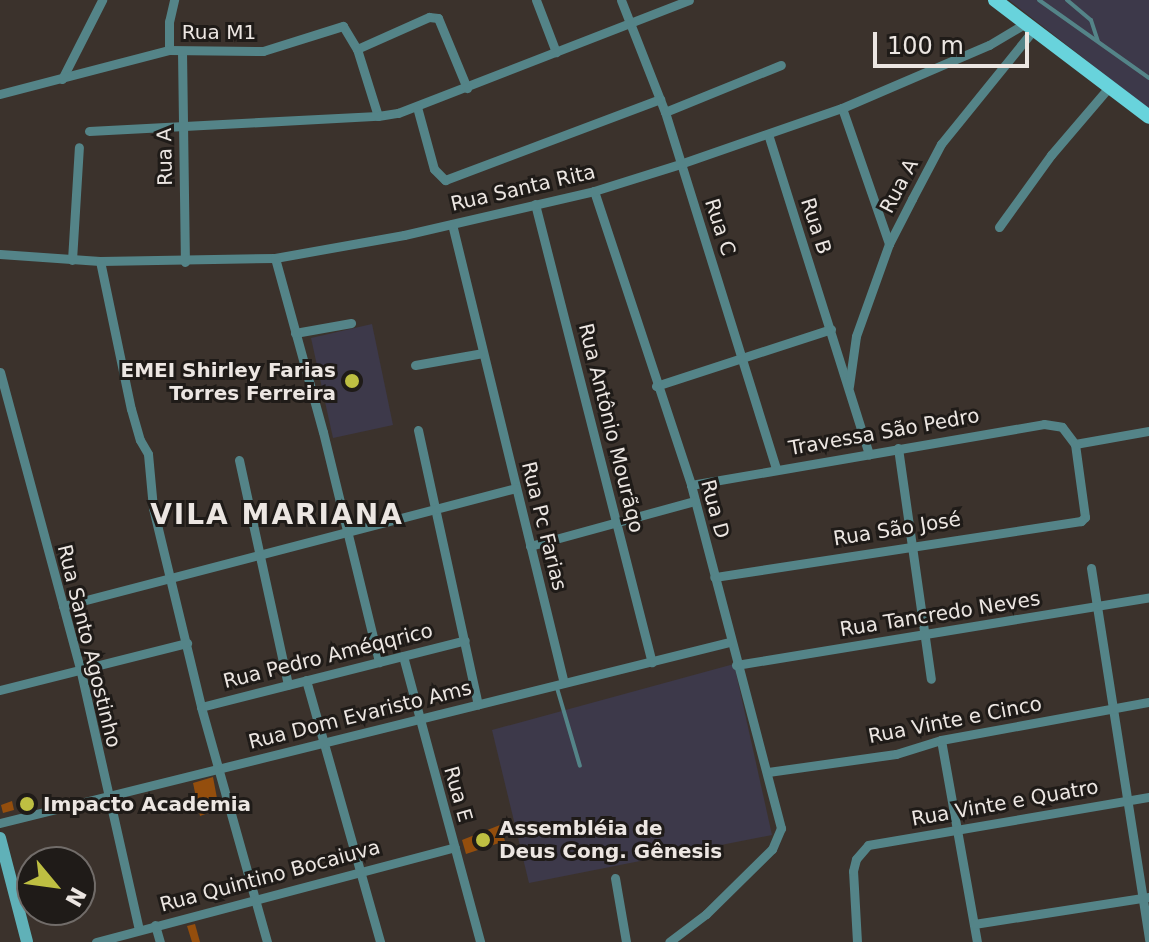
<!DOCTYPE html>
<html>
<head>
<meta charset="utf-8">
<style>
	body { margin:0 }
	#map { position:relative; width:1149px; height:942px; overflow:hidden; background:#3b322c; font-family:"DejaVu Sans",sans-serif }
	div>[style] { position:absolute }
	[style*='--x'] { left:calc(var(--x)*1px); top:calc(var(--y)*1px); width:calc(var(--w)*1px); rotate:calc(var(--a)*1deg) }
	.education>* { inset:0; background:#3d394a }
	.building>* { inset:0; background:#944e0d }
	.lane>* { height:4px; margin:-2px; padding:0 2px; transform-origin:2px; border-radius:2px; background:#548488 }
	.street>* { height:9px; margin:-4.5px; padding:0 4.5px; transform-origin:4.5px; border-radius:4.5px; background:#548488 }
	.secondary>* { height:12px; margin:-6px; padding:0 6px; transform-origin:6px; border-radius:6px; background:#60b1b8 }
	.primary>* { height:14px; margin:-7px; padding:0 7px; transform-origin:7px; border-radius:7px; background:#68d3dc }
	.dots>* { width:22px; height:22px; translate:-50% -50%; box-sizing:border-box; border:4px solid #1f1b18; border-radius:50% }
	span { translate:-50% -50%; white-space:nowrap; text-align:center; line-height:1.15; -webkit-text-stroke:6px #1f1b18; paint-order:stroke }
	.street-label { font-size:20px; color:#ece6e2 }
	.poi-label { font-size:20px; color:#ece6e2; font-weight:700 }
	.right { translate:-100% -50%; text-align:right }
	.left { translate:0 -50%; text-align:left }
	.district-label { font-size:28px; color:#ece6e2; font-weight:700; letter-spacing:2px }
	.north { position:absolute; left:16px; top:846px; width:80px; height:80px; box-sizing:border-box; background:#1f1b18; border:2px solid #716c69; border-radius:50%; rotate:119deg; font-size:22px; font-weight:700; line-height:32px; text-align:center; color:#ece6e2 }
	.north::after { content:''; display:block; margin:auto; width:28px; height:36px; background:#bebf42; clip-path:polygon(50% 0,100% 100%,50% 72%,0 100%) }
	.scale { position:absolute; left:873px; top:32px; width:156px; height:36px; box-sizing:border-box; border:4px solid #ece6e2; border-top:0; padding-left:10px; font-size:24px; line-height:28px; white-space:nowrap; color:#ece6e2; -webkit-text-stroke:6px #1f1b18; paint-order:stroke }
</style>
</head>
<body>
<div id="map">
	<div class="education">
		<i style="clip-path:polygon(1009px 0,1149px 0,1149px 109px)"></i>
		<i style="clip-path:polygon(372px 324px,393px 425px,333px 438px,311px 338px)"></i>
		<i style="clip-path:polygon(734px 664px,772px 835px,529px 883px,492px 730px)"></i>
	</div>
	<div class="building">
		<i style="clip-path:polygon(213px 777px,219px 809px,200px 816px,193px 783px)"></i>
		<i style="clip-path:polygon(12px 801px,14px 810px,3px 813px,1px 805px)"></i>
		<i style="clip-path:polygon(500px 825px,505px 841px,466px 854px,462px 840px)"></i>
		<i style="clip-path:polygon(195px 924px,200px 942px,192px 942px,187px 926px)"></i>
	</div>
	<div class="lane">
		<i style="--x:1039;--y:0;--w:135;--a:35.3"></i>
		<i style="--x:1067;--y:0;--w:31;--a:40"></i>
		<i style="--x:1091;--y:20;--w:22;--a:72"></i>
		<i style="--x:557;--y:688;--w:81;--a:73.6"></i>
	</div>
	<div class="street">
		<i style="--x:536;--y:0;--w:56;--a:69"></i>
		<i style="--x:621;--y:0;--w:120;--a:68.6"></i>
		<i style="--x:665;--y:112;--w:373;--a:72.7"></i>
		<i style="--x:357;--y:49;--w:79;--a:-24"></i>
		<i style="--x:429;--y:17;--w:9;--a:6"></i>
		<i style="--x:438;--y:18;--w:76;--a:67.5"></i>
		<i style="--x:169;--y:50;--w:28;--a:-90"></i>
		<i style="--x:169;--y:22;--w:23;--a:-77"></i>
		<i style="--x:182;--y:51;--w:211;--a:89.2"></i>
		<i style="--x:62;--y:79;--w:89;--a:-63.1"></i>
		<i style="--x:0;--y:94;--w:175;--a:-14.6"></i>
		<i style="--x:169;--y:50;--w:94;--a:0.6"></i>
		<i style="--x:263;--y:51;--w:84;--a:-17.4"></i>
		<i style="--x:343;--y:26;--w:27;--a:59"></i>
		<i style="--x:357;--y:49;--w:70;--a:72.6"></i>
		<i style="--x:378;--y:116;--w:20;--a:-9"></i>
		<i style="--x:398;--y:113;--w:312;--a:-21.2"></i>
		<i style="--x:417;--y:107;--w:64;--a:74.7"></i>
		<i style="--x:434;--y:169;--w:16;--a:45"></i>
		<i style="--x:445;--y:180;--w:230;--a:-20.6"></i>
		<i style="--x:842;--y:108;--w:144;--a:70.9"></i>
		<i style="--x:665;--y:112;--w:125;--a:-22.1"></i>
		<i style="--x:89;--y:131;--w:289;--a:-3"></i>
		<i style="--x:768;--y:134;--w:336;--a:72.5"></i>
		<i style="--x:594;--y:191;--w:310;--a:71.7"></i>
		<i style="--x:691;--y:485;--w:355;--a:75.3"></i>
		<i style="--x:781;--y:828;--w:23;--a:113"></i>
		<i style="--x:772;--y:849;--w:93;--a:135.4"></i>
		<i style="--x:706;--y:914;--w:46;--a:142.9"></i>
		<i style="--x:535;--y:204;--w:473;--a:75.7"></i>
		<i style="--x:452;--y:224;--w:472;--a:76.3"></i>
		<i style="--x:999;--y:227;--w:89;--a:-54.2"></i>
		<i style="--x:1051;--y:155;--w:91;--a:-49.5"></i>
		<i style="--x:0;--y:254;--w:100;--a:4"></i>
		<i style="--x:100;--y:261;--w:175;--a:-1"></i>
		<i style="--x:275;--y:258;--w:131;--a:-10.1"></i>
		<i style="--x:404;--y:235;--w:195;--a:-13"></i>
		<i style="--x:594;--y:191;--w:90;--a:-17.4"></i>
		<i style="--x:680;--y:164;--w:171;--a:-19.1"></i>
		<i style="--x:842;--y:108;--w:160;--a:-23.2"></i>
		<i style="--x:989;--y:45;--w:43;--a:-30.7"></i>
		<i style="--x:275;--y:258;--w:180;--a:74.6"></i>
		<i style="--x:323;--y:432;--w:237;--a:76.3"></i>
		<i style="--x:72;--y:260;--w:113;--a:-86.5"></i>
		<i style="--x:100;--y:261;--w:151;--a:78.2"></i>
		<i style="--x:131;--y:409;--w:32;--a:74"></i>
		<i style="--x:140;--y:440;--w:16;--a:60"></i>
		<i style="--x:148;--y:454;--w:54;--a:84.7"></i>
		<i style="--x:153;--y:508;--w:205;--a:76.4"></i>
		<i style="--x:201;--y:707;--w:244;--a:74.3"></i>
		<i style="--x:295;--y:333;--w:57;--a:-10.1"></i>
		<i style="--x:415;--y:365;--w:69;--a:-10"></i>
		<i style="--x:0;--y:372;--w:307;--a:74.9"></i>
		<i style="--x:80;--y:668;--w:268;--a:77.3"></i>
		<i style="--x:656;--y:386;--w:184;--a:-18"></i>
		<i style="--x:849;--y:386;--w:50;--a:-82"></i>
		<i style="--x:856;--y:336;--w:98;--a:-70.3"></i>
		<i style="--x:889;--y:244;--w:51;--a:-62.9"></i>
		<i style="--x:912;--y:199;--w:62;--a:-62.2"></i>
		<i style="--x:941;--y:144;--w:148;--a:-51"></i>
		<i style="--x:418;--y:430;--w:281;--a:77.7"></i>
		<i style="--x:1075;--y:444;--w:75;--a:-10"></i>
		<i style="--x:898;--y:448;--w:233;--a:81.9"></i>
		<i style="--x:239;--y:460;--w:230;--a:77.7"></i>
		<i style="--x:691;--y:485;--w:358;--a:-9.8"></i>
		<i style="--x:1044;--y:424;--w:18;--a:9"></i>
		<i style="--x:1062;--y:427;--w:21;--a:53"></i>
		<i style="--x:1075;--y:444;--w:74;--a:82.2"></i>
		<i style="--x:1085;--y:517;--w:6;--a:135"></i>
		<i style="--x:1081;--y:521;--w:371;--a:171.3"></i>
		<i style="--x:530;--y:546;--w:171;--a:-15.3"></i>
		<i style="--x:1091;--y:568;--w:376;--a:81.1"></i>
		<i style="--x:63;--y:606;--w:468;--a:-14.6"></i>
		<i style="--x:403;--y:656;--w:296;--a:74.9"></i>
		<i style="--x:736;--y:665;--w:419;--a:-9.3"></i>
		<i style="--x:306;--y:680;--w:272;--a:74.2"></i>
		<i style="--x:0;--y:690;--w:193;--a:-14.1"></i>
		<i style="--x:201;--y:707;--w:272;--a:-14.2"></i>
		<i style="--x:941;--y:740;--w:205;--a:79.9"></i>
		<i style="--x:768;--y:772;--w:129;--a:-8"></i>
		<i style="--x:896;--y:754;--w:47;--a:-17.3"></i>
		<i style="--x:941;--y:740;--w:211;--a:-10.4"></i>
		<i style="--x:0;--y:823;--w:751;--a:-13.94"></i>
		<i style="--x:615;--y:878;--w:65;--a:80.2"></i>
		<i style="--x:974;--y:924;--w:177;--a:-8.8"></i>
		<i style="--x:155;--y:925;--w:18;--a:74"></i>
		<i style="--x:96;--y:942;--w:371;--a:-14.8"></i>
		<i style="--x:857;--y:942;--w:71;--a:-93.2"></i>
		<i style="--x:853;--y:871;--w:12;--a:-76"></i>
		<i style="--x:856;--y:859;--w:18;--a:-49"></i>
		<i style="--x:868;--y:845;--w:285;--a:-9.7"></i>
	</div>
	<div class="secondary">
		<i style="--x:0;--y:838;--w:107;--a:75.4"></i>
	</div>
	<div class="primary">
		<i style="--x:995;--y:0;--w:193;--a:37.2"></i>
	</div>
	<div class="dots">
		<i style="left:352px;top:381px;background:#bebf42"></i>
		<i style="left:27px;top:804px;background:#bebf42"></i>
		<i style="left:483px;top:840px;background:#bebf42"></i>
	</div>
	<div class="street-label">
		<span style="left:219px;top:32px">Rua M1</span>
		<span style="left:165px;top:157px;rotate:-91deg">Rua A</span>
		<span style="left:899px;top:186px;rotate:-62deg">Rua A</span>
		<span style="left:523px;top:188px;rotate:-13deg">Rua Santa Rita</span>
		<span style="left:816px;top:226px;rotate:72deg">Rua B</span>
		<span style="left:720px;top:227px;rotate:72deg">Rua C</span>
		<span style="left:611px;top:428px;rotate:76deg">Rua Antônio Mourãqo</span>
		<span style="left:884px;top:432px;rotate:-10deg">Travessa São Pedro</span>
		<span style="left:715px;top:509px;rotate:75deg">Rua D</span>
		<span style="left:544px;top:526px;rotate:76deg">Rua Pc Farias</span>
		<span style="left:897px;top:529px;rotate:-9deg">Rua São José</span>
		<span style="left:940px;top:614px;rotate:-9deg">Rua Tancredo Neves</span>
		<span style="left:89px;top:646px;rotate:76deg">Rua Santo Agostinho</span>
		<span style="left:328px;top:656px;rotate:-14deg">Rua Pedro Améqqrico</span>
		<span style="left:360px;top:715px;rotate:-14deg">Rua Dom Evaristo Ams</span>
		<span style="left:955px;top:720px;rotate:-11deg">Rua Vinte e Cinco</span>
		<span style="left:458px;top:794px;rotate:74deg">Rua E</span>
		<span style="left:1005px;top:803px;rotate:-10deg">Rua Vinte e Quatro</span>
		<span style="left:270px;top:876px;rotate:-15deg">Rua Quintino Bocaiuva</span>
	</div>
	<div class="poi-label">
		<span class="right" style="left:336px;top:382px">EMEI Shirley Farias<br>Torres Ferreira</span>
		<span class="left" style="left:43px;top:804px">Impacto Academia</span>
		<span class="left" style="left:499px;top:840px">Assembléia de<br>Deus Cong. Gênesis</span>
	</div>
	<div class="district-label">
		<span style="left:277px;top:515px">VILA MARIANA</span>
	</div>
	<div class="north">N</div>
	<div class="scale">100 m</div>
</div>
</body>
</html>
